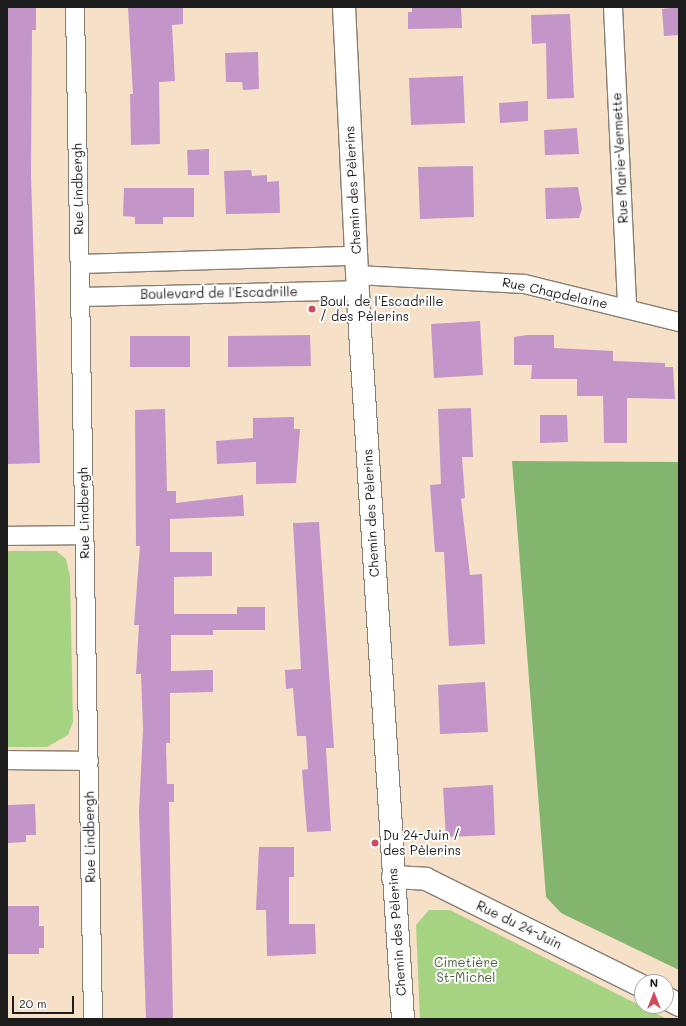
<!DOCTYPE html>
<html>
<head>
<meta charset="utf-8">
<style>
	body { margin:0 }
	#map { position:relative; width:686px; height:1026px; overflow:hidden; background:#f6e0c8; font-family:Mali,sans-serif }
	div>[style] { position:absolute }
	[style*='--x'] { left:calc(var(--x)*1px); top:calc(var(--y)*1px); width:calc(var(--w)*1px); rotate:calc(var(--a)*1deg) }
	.green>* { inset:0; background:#a5d381 }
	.forest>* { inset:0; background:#84b56f }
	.building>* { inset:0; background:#c395c9 }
	.roads { filter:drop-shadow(1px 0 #897e72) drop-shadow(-1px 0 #897e72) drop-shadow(0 1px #897e72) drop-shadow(0 -1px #897e72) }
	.minor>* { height:18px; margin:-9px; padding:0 9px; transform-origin:9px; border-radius:9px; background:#fff }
	.tertiary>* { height:22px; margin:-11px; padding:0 11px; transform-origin:11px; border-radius:11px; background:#fff }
	.dots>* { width:11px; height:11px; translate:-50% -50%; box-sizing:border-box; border:2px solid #fff; border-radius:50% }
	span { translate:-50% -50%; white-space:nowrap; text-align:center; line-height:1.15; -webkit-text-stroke:4px #fff; paint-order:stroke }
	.street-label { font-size:13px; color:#1c1c1c }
	.poi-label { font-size:13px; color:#1c1c1c }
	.left { translate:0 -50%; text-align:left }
	.park-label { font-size:13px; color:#4c5c3f }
	.frame { position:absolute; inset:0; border:8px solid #1c1c1c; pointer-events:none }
	.north { position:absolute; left:634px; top:974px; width:40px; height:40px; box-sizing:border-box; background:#fff; border:1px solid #a4a4a4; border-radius:50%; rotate:0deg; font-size:11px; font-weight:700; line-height:16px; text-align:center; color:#1c1c1c }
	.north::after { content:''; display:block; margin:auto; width:14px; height:18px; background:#d1495b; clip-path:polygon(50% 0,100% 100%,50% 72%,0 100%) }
	.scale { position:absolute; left:12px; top:996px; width:62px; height:18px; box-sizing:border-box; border:2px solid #1c1c1c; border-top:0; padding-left:5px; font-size:12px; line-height:14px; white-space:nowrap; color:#1c1c1c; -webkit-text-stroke:3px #fff; paint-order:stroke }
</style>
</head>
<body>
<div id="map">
	<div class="green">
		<i style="clip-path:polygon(7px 551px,56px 551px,66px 559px,70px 576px,73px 722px,68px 735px,47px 747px,7px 747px)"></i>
		<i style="clip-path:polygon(429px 910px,450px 910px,667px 1019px,420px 1019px,416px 925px)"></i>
	</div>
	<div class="forest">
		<i style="clip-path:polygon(512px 461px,679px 462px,679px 970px,561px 913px,546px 897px)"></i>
	</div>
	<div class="building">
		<i style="clip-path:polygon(7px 7px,36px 7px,36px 30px,32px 30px,31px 174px,40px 463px,8px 464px,7px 449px)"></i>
		<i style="clip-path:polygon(128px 7px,183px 7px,183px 24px,172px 25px,175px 81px,159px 82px,160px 144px,131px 145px,130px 94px,133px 94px)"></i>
		<i style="clip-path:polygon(412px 7px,461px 7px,462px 28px,408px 29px,408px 12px,412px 12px)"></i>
		<i style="clip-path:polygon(679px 7px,679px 35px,664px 36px,662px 9px)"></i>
		<i style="clip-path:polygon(570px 14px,574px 98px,547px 99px,546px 43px,532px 44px,531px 15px)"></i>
		<i style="clip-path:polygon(258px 52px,259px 89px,243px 90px,242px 82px,226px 82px,225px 53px)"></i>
		<i style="clip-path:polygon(463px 76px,465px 123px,411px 125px,409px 78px)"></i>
		<i style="clip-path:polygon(528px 101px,528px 121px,500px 123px,499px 103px)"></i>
		<i style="clip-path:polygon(577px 128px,579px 154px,545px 155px,544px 130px)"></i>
		<i style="clip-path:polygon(209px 149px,209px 175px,188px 175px,187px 150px)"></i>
		<i style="clip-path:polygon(473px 166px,474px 217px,420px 219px,418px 167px)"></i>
		<i style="clip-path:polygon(251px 170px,252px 176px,267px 175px,267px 182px,279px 181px,280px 213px,226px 214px,224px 171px)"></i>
		<i style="clip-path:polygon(578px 187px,582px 209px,579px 218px,546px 219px,545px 188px)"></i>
		<i style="clip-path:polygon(124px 188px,194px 188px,194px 217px,163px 217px,163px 224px,135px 224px,135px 217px,123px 216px)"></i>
		<i style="clip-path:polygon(480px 321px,483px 375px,434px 378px,431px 324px)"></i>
		<i style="clip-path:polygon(310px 335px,311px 366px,228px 367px,228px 336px)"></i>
		<i style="clip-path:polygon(527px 335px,554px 335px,554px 348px,613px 351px,613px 361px,665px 363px,665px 367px,673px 367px,675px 399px,627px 398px,627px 443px,604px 443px,603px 396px,577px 396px,577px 379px,531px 379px,532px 365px,514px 365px,514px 337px)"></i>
		<i style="clip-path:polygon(130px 336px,190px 336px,190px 367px,130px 367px)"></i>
		<i style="clip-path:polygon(471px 408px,473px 457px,462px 457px,465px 498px,461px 499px,470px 575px,482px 574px,485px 644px,449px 646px,444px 552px,435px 552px,430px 485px,441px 484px,438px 409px)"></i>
		<i style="clip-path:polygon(165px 409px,167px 491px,176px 491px,176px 503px,243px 495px,244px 516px,170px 519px,170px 552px,212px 552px,212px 576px,174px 577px,174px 614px,237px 614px,237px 607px,265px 607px,265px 630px,213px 630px,213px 635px,171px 635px,171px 671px,213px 670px,213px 692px,170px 693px,170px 743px,166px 743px,167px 784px,174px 784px,174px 802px,169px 802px,173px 1019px,146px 1019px,139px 812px,143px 729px,141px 674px,136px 674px,139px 625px,134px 625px,140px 546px,136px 546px,135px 410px)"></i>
		<i style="clip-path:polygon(540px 415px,567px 415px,568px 442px,540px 443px)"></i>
		<i style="clip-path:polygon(294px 417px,294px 429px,300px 429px,296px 483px,256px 484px,256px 462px,217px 464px,216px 441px,253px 438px,253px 418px)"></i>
		<i style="clip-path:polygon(319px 522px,334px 748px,326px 748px,331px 831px,307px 832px,302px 770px,308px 769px,306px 736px,297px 736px,293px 688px,286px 689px,285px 670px,301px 669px,293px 523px)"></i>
		<i style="clip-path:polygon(485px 682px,488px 732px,440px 734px,438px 685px)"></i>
		<i style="clip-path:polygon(493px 785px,495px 835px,446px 837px,443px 788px)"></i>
		<i style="clip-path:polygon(35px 804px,36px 835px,26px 835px,26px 842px,7px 843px,7px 805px)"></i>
		<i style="clip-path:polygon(259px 847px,294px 847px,294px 877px,289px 877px,289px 924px,315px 924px,316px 954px,267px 956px,266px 910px,256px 910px)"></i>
		<i style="clip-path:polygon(8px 906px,39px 906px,39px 926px,44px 926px,44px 948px,39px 948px,39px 954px,8px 954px)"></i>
	</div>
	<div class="roads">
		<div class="minor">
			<i style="--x:75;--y:7;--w:1012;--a:88.98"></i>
			<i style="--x:613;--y:7;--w:302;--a:87.3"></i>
			<i style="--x:80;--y:264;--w:276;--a:-1.7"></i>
			<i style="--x:357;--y:275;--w:167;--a:3.1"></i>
			<i style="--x:524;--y:284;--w:160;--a:13.8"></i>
			<i style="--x:81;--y:297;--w:277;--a:-1.4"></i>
			<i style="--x:7;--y:536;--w:77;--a:-0.7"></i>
			<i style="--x:7;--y:760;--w:82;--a:0.7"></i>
		</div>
		<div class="tertiary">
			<i style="--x:344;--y:7;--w:307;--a:87.2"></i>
			<i style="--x:359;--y:314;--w:706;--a:86.43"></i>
			<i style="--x:393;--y:877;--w:33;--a:3"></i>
			<i style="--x:426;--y:879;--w:241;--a:26.4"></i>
			<i style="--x:666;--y:998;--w:15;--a:28"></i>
		</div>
	</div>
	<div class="dots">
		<i style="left:312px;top:309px;background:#d1495b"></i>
		<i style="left:375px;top:843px;background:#d1495b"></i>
	</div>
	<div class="street-label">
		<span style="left:620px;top:158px;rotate:-93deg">Rue Marie-Vermette</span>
		<span style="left:78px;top:189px;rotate:-91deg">Rue Lindbergh</span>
		<span style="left:353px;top:190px;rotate:-93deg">Chemin des Pèlerins</span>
		<span style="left:219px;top:293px;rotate:-1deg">Boulevard de l'Escadrille</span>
		<span style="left:555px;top:293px;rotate:12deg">Rue Chapdelaine</span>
		<span style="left:84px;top:513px;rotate:-91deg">Rue Lindbergh</span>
		<span style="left:371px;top:513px;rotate:-93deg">Chemin des Pèlerins</span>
		<span style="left:90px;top:837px;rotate:-91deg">Rue Lindbergh</span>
		<span style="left:519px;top:925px;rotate:26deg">Rue du 24-Juin</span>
		<span style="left:397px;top:932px;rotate:-94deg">Chemin des Pèlerins</span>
	</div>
	<div class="poi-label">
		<span class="left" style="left:320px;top:309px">Boul. de l'Escadrille<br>/ des Pèlerins</span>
		<span class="left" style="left:383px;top:843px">Du 24-Juin /<br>des Pèlerins</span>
	</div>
	<div class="park-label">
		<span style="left:466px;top:970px">Cimetière<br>St-Michel</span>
	</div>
	<div class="frame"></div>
	<div class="north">N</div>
	<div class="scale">20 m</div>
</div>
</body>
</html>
